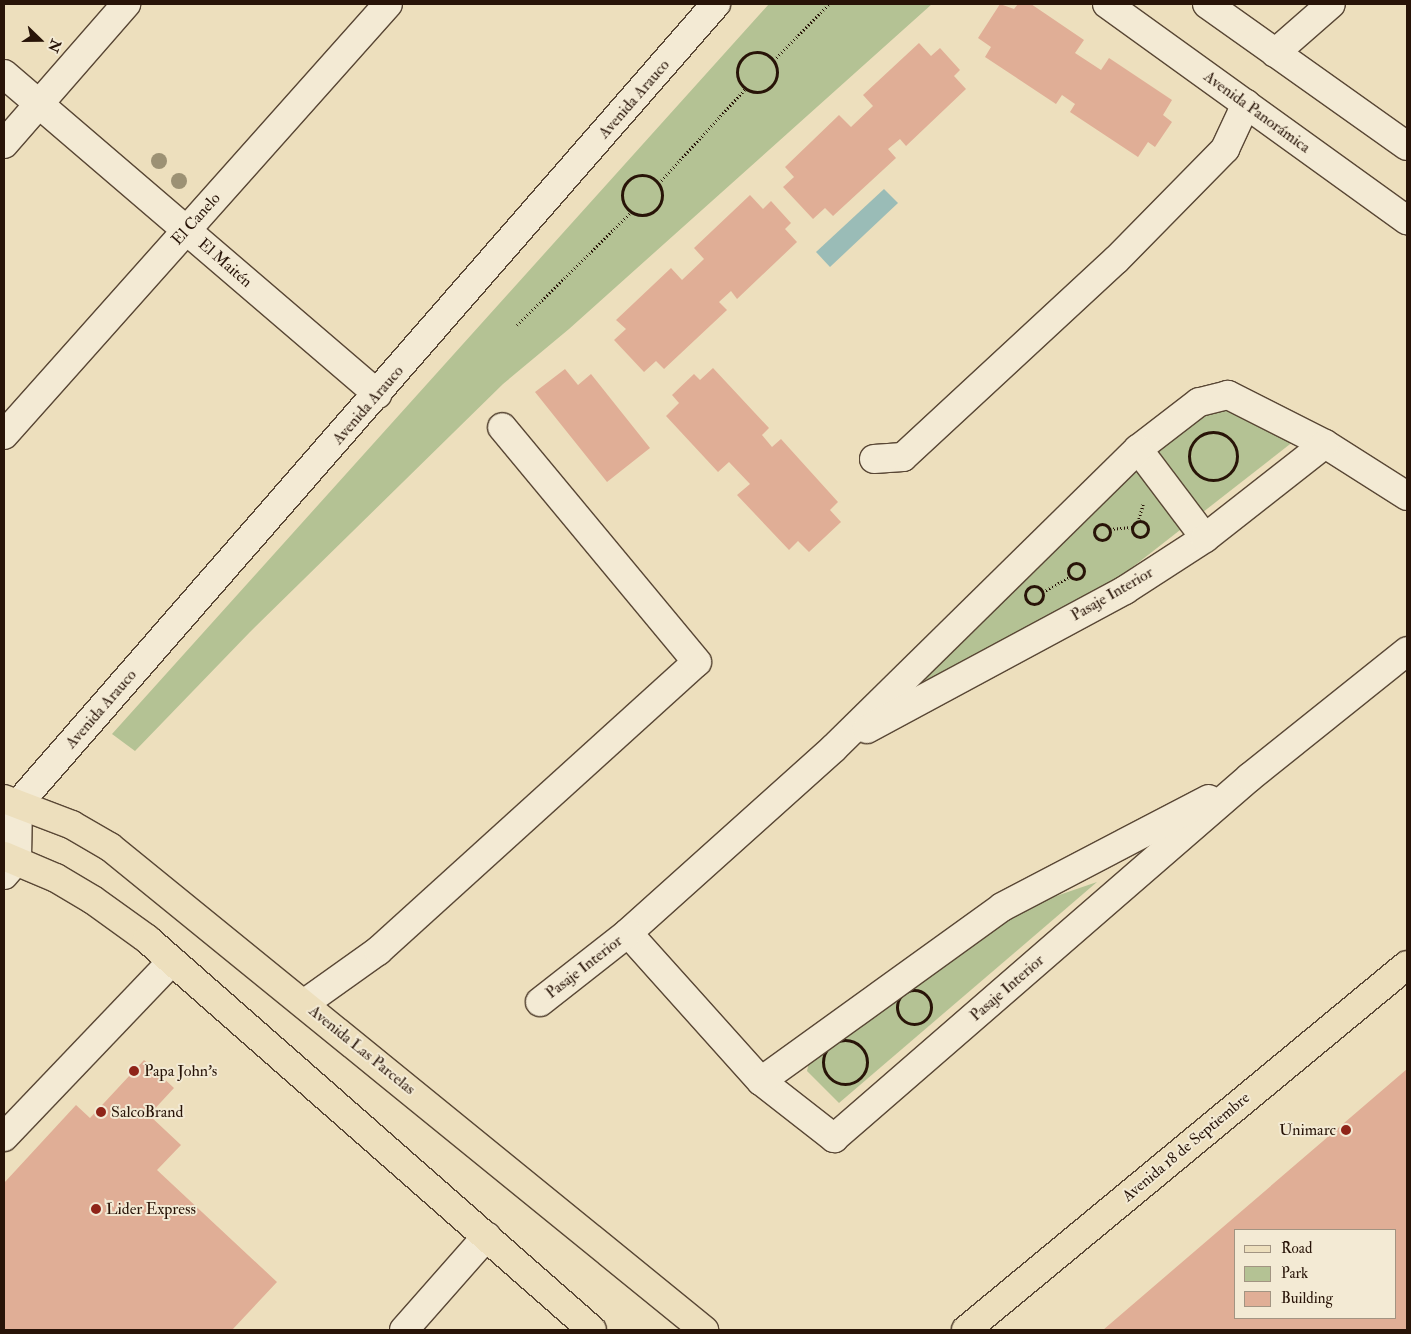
<!DOCTYPE html>
<html>
<head>
<meta charset="utf-8">
<style>
	body { margin:0 }
	#map { position:relative; width:1411px; height:1334px; overflow:hidden; background:#eddfbd; font-family:"IM FELL Double Pica",serif }
	div>[style] { position:absolute }
	[style*='--x'] { left:calc(var(--x)*1px); top:calc(var(--y)*1px); width:calc(var(--w)*1px); rotate:calc(var(--a)*1deg) }
	.green>* { inset:0; background:#b4c294 }
	.water>* { inset:0; background:#9abcb7 }
	.building>* { inset:0; background:#e0ae96 }
	.path>* { height:3px; margin-top:-1.5px; transform-origin:0; background:repeating-linear-gradient(90deg,#281408 0 1px,transparent 0 3.5px) }
	.path>.ring { margin:-1.5px; padding:0; box-sizing:content-box; background:none; border:3px solid #281408; border-radius:50% }
	.roads { filter:drop-shadow(1px 0 #594735) drop-shadow(-1px 0 #594735) drop-shadow(0 1px #594735) drop-shadow(0 -1px #594735) }
	.minor>* { height:28px; margin:-14px; padding:0 14px; transform-origin:14px; border-radius:14px; background:#f3ead4 }
	.major>* { height:28px; margin:-14px; padding:0 14px; transform-origin:14px; border-radius:14px; background:#eddfbd }
	.trees>* { width:16px; height:16px; margin:-8px; border-radius:50%; background:#9c9174 }
	.dots>* { width:14px; height:14px; translate:-50% -50%; box-sizing:border-box; border:2px solid #f3ead4; border-radius:50% }
	span { translate:-50% -50%; white-space:nowrap; text-align:center; line-height:1.15; -webkit-text-stroke:4px #f3ead4; paint-order:stroke }
	.street-label { font-size:16px; color:#281408 }
	.poi-label { font-size:16px; color:#281408 }
	.left { translate:0 -50%; text-align:left }
	.right { translate:-100% -50%; text-align:right }
	.frame { position:absolute; inset:0; border:5px solid #281408; pointer-events:none }
	.legend { position:absolute; left:1234px; top:1229px; width:162px; height:90px; box-sizing:border-box; background:#f3ead4; border:1px solid #a29482; margin:0; padding:6px 9px; list-style:none; font-size:15px; color:#281408 }
	.legend li { display:flex; align-items:center; gap:10px; height:25px }
	.legend b { width:25px; border:1px solid #a29482 }
	.north { position:absolute; left:15px; top:15px; width:50px; height:50px; -webkit-text-stroke:4px #f3ead4; paint-order:stroke; rotate:112deg; font-size:14px; font-weight:700; line-height:20px; text-align:center; color:#281408 }
	.north::after { content:''; display:block; margin:auto; width:18px; height:22px; background:#281408; clip-path:polygon(50% 0,100% 100%,50% 72%,0 100%) }
</style>
</head>
<body>
<div id="map">
	<div class="green">
		<i style="clip-path:polygon(769px 4px,932px 4px,569px 329px,503px 384px,250px 632px,135px 751px,112px 734px)"></i>
		<i style="clip-path:polygon(1224px 408px,1294px 441px,1102px 591px,916px 685px,1131px 470px,1195px 419px)"></i>
		<i style="clip-path:polygon(1097px 882px,839px 1103px,807px 1071px,812px 1049px,1012px 911px)"></i>
	</div>
	<div class="water">
		<i style="clip-path:polygon(884px 189px,898px 203px,830px 267px,816px 252px)"></i>
	</div>
	<div class="building">
		<i style="clip-path:polygon(1000px 4px,1014px 9px,1018px 4px,1031px 4px,1084px 40px,1075px 53px,1101px 70px,1109px 58px,1172px 100px,1163px 115px,1172px 122px,1155px 147px,1148px 142px,1138px 157px,1070px 112px,1075px 104px,1062px 95px,1056px 104px,985px 57px,991px 47px,978px 38px)"></i>
		<i style="clip-path:polygon(919px 43px,931px 56px,940px 48px,960px 70px,954px 76px,966px 89px,906px 146px,900px 139px,888px 149px,896px 158px,833px 216px,825px 208px,813px 219px,783px 187px,794px 177px,785px 167px,839px 115px,851px 127px,873px 106px,863px 95px)"></i>
		<i style="clip-path:polygon(750px 195px,763px 209px,771px 201px,791px 223px,785px 229px,797px 242px,737px 299px,731px 291px,719px 302px,727px 310px,664px 369px,656px 361px,644px 372px,614px 340px,626px 329px,616px 320px,671px 268px,682px 280px,704px 259px,694px 248px)"></i>
		<i style="clip-path:polygon(713px 368px,769px 428px,762px 435px,772px 447px,781px 439px,838px 502px,830px 510px,841px 522px,809px 552px,798px 541px,789px 550px,737px 495px,750px 484px,729px 462px,718px 472px,666px 416px,679px 403px,672px 395px,694px 374px,700px 380px)"></i>
		<i style="clip-path:polygon(565px 369px,578px 385px,591px 374px,650px 448px,607px 482px,535px 392px)"></i>
		<i style="clip-path:polygon(144px 1060px,174px 1088px,149px 1115px,181px 1145px,157px 1170px,277px 1282px,232px 1330px,4px 1330px,4px 1183px,76px 1105px,90px 1118px)"></i>
		<i style="clip-path:polygon(evenodd,1407px 1069px,1407px 1330px,1103px 1330px,1407px 1069px,1235px 1230px,1395px 1230px,1395px 1318px,1235px 1318px,1235px 1230px)"></i>
	</div>
	<div class="path">
		<i class="ring" style="left:737px;top:52px;width:37px;height:37px"></i>
		<i style="--x:774;--y:60;--w:78;--a:-45.5"></i>
		<i class="ring" style="left:622px;top:175px;width:37px;height:37px"></i>
		<i style="--x:659;--y:183;--w:127;--a:-47.5"></i>
		<i style="--x:517;--y:325;--w:161;--a:-44.7"></i>
		<i class="ring" style="left:1189px;top:432px;width:45px;height:45px"></i>
		<i class="ring" style="left:1132px;top:521px;width:13px;height:13px"></i>
		<i style="--x:1138;--y:522;--w:19;--a:-74"></i>
		<i class="ring" style="left:1094px;top:524px;width:13px;height:13px"></i>
		<i style="--x:1110;--y:529;--w:22;--a:-5"></i>
		<i class="ring" style="left:1068px;top:563px;width:13px;height:13px"></i>
		<i class="ring" style="left:1025px;top:586px;width:15px;height:15px"></i>
		<i style="--x:1043;--y:592;--w:30;--a:-30"></i>
		<i class="ring" style="left:897px;top:990px;width:31px;height:31px"></i>
		<i class="ring" style="left:823px;top:1040px;width:41px;height:41px"></i>
	</div>
	<div class="roads">
		<div class="minor">
			<i style="--x:1107;--y:4;--w:370;--a:35.8"></i>
			<i style="--x:1207;--y:4;--w:245;--a:35.4"></i>
			<i style="--x:1275;--y:53;--w:74;--a:-41.2"></i>
			<i style="--x:4;--y:74;--w:492;--a:40.6"></i>
			<i style="--x:4;--y:144;--w:186;--a:-48.9"></i>
			<i style="--x:4;--y:435;--w:577;--a:-48.3"></i>
			<i style="--x:1138;--y:449;--w:111;--a:53"></i>
			<i style="--x:874;--y:459;--w:29;--a:-4"></i>
			<i style="--x:903;--y:457;--w:290;--a:-42.8"></i>
			<i style="--x:1116;--y:260;--w:156;--a:-45.5"></i>
			<i style="--x:1225;--y:149;--w:50;--a:-65"></i>
			<i style="--x:1407;--y:496;--w:97;--a:-147.6"></i>
			<i style="--x:1325;--y:444;--w:109;--a:-153.2"></i>
			<i style="--x:1228;--y:395;--w:30;--a:166"></i>
			<i style="--x:1199;--y:402;--w:77;--a:142.4"></i>
			<i style="--x:1138;--y:449;--w:426;--a:135.5"></i>
			<i style="--x:834;--y:748;--w:277;--a:138.1"></i>
			<i style="--x:628;--y:933;--w:199;--a:48.1"></i>
			<i style="--x:761;--y:1081;--w:93;--a:38"></i>
			<i style="--x:834;--y:1138;--w:551;--a:-40.95"></i>
			<i style="--x:1250;--y:777;--w:201;--a:-38.7"></i>
			<i style="--x:867;--y:729;--w:293;--a:-28.3"></i>
			<i style="--x:1125;--y:590;--w:95;--a:-33"></i>
			<i style="--x:1205;--y:538;--w:152;--a:-38.1"></i>
			<i style="--x:4;--y:815;--w:18;--a:-38"></i>
			<i style="--x:18;--y:804;--w:1062;--a:-48.9"></i>
			<i style="--x:4;--y:875;--w:20;--a:-49"></i>
			<i style="--x:17;--y:860;--w:56;--a:-89"></i>
			<i style="--x:540;--y:1002;--w:112;--a:-38.1"></i>
			<i style="--x:305;--y:1003;--w:90;--a:-35.5"></i>
			<i style="--x:378;--y:951;--w:430;--a:-42.2"></i>
			<i style="--x:697;--y:662;--w:305;--a:-129.7"></i>
			<i style="--x:761;--y:1081;--w:297;--a:-35.8"></i>
			<i style="--x:1002;--y:907;--w:233;--a:-27.6"></i>
			<i style="--x:4;--y:1137;--w:243;--a:-46.3"></i>
			<i style="--x:404;--y:1330;--w:125;--a:-48.6"></i>
		</div>
		<div class="major">
			<i style="--x:4;--y:799;--w:73;--a:20.9"></i>
			<i style="--x:72;--y:825;--w:44;--a:30.1"></i>
			<i style="--x:110;--y:847;--w:766;--a:39.12"></i>
			<i style="--x:4;--y:856;--w:56;--a:22.9"></i>
			<i style="--x:56;--y:878;--w:43;--a:30.7"></i>
			<i style="--x:93;--y:900;--w:67;--a:35.8"></i>
			<i style="--x:147;--y:939;--w:592;--a:41.3"></i>
			<i style="--x:966;--y:1330;--w:572;--a:-39.61"></i>
		</div>
	</div>
	<div class="trees">
		<i style="left:159px;top:161px"></i>
		<i style="left:179px;top:181px"></i>
	</div>
	<div class="dots">
		<i style="left:134px;top:1071px;background:#8f2418"></i>
		<i style="left:101px;top:1112px;background:#8f2418"></i>
		<i style="left:1346px;top:1130px;background:#8f2418"></i>
		<i style="left:96px;top:1209px;background:#8f2418"></i>
	</div>
	<div class="street-label">
		<span style="left:634px;top:99px;rotate:-49deg">Avenida Arauco</span>
		<span style="left:1257px;top:112px;rotate:36deg">Avenida Panorámica</span>
		<span style="left:196px;top:219px;rotate:-48deg">El Canelo</span>
		<span style="left:225px;top:263px;rotate:41deg">El Maitén</span>
		<span style="left:368px;top:405px;rotate:-49deg">Avenida Arauco</span>
		<span style="left:1112px;top:594px;rotate:-30deg">Pasaje Interior</span>
		<span style="left:101px;top:709px;rotate:-49deg">Avenida Arauco</span>
		<span style="left:584px;top:967px;rotate:-38deg">Pasaje Interior</span>
		<span style="left:1007px;top:988px;rotate:-41deg">Pasaje Interior</span>
		<span style="left:362px;top:1050px;rotate:39deg">Avenida Las Parcelas</span>
		<span style="left:1186px;top:1147px;rotate:-40deg">Avenida 18 de Septiembre</span>
	</div>
	<div class="poi-label">
		<span class="left" style="left:144px;top:1071px">Papa John's</span>
		<span class="left" style="left:111px;top:1112px">SalcoBrand</span>
		<span class="right" style="left:1336px;top:1130px">Unimarc</span>
		<span class="left" style="left:106px;top:1209px">Lider Express</span>
	</div>
	<div class="frame"></div>
	<ul class="legend">
	<li><b style="height:6px;background:#eddfbd"></b>Road</li>
	<li><b style="height:14px;background:#b4c294"></b>Park</li>
	<li><b style="height:14px;background:#e0ae96"></b>Building</li>
	</ul>
	<div class="north">N</div>
</div>
</body>
</html>
